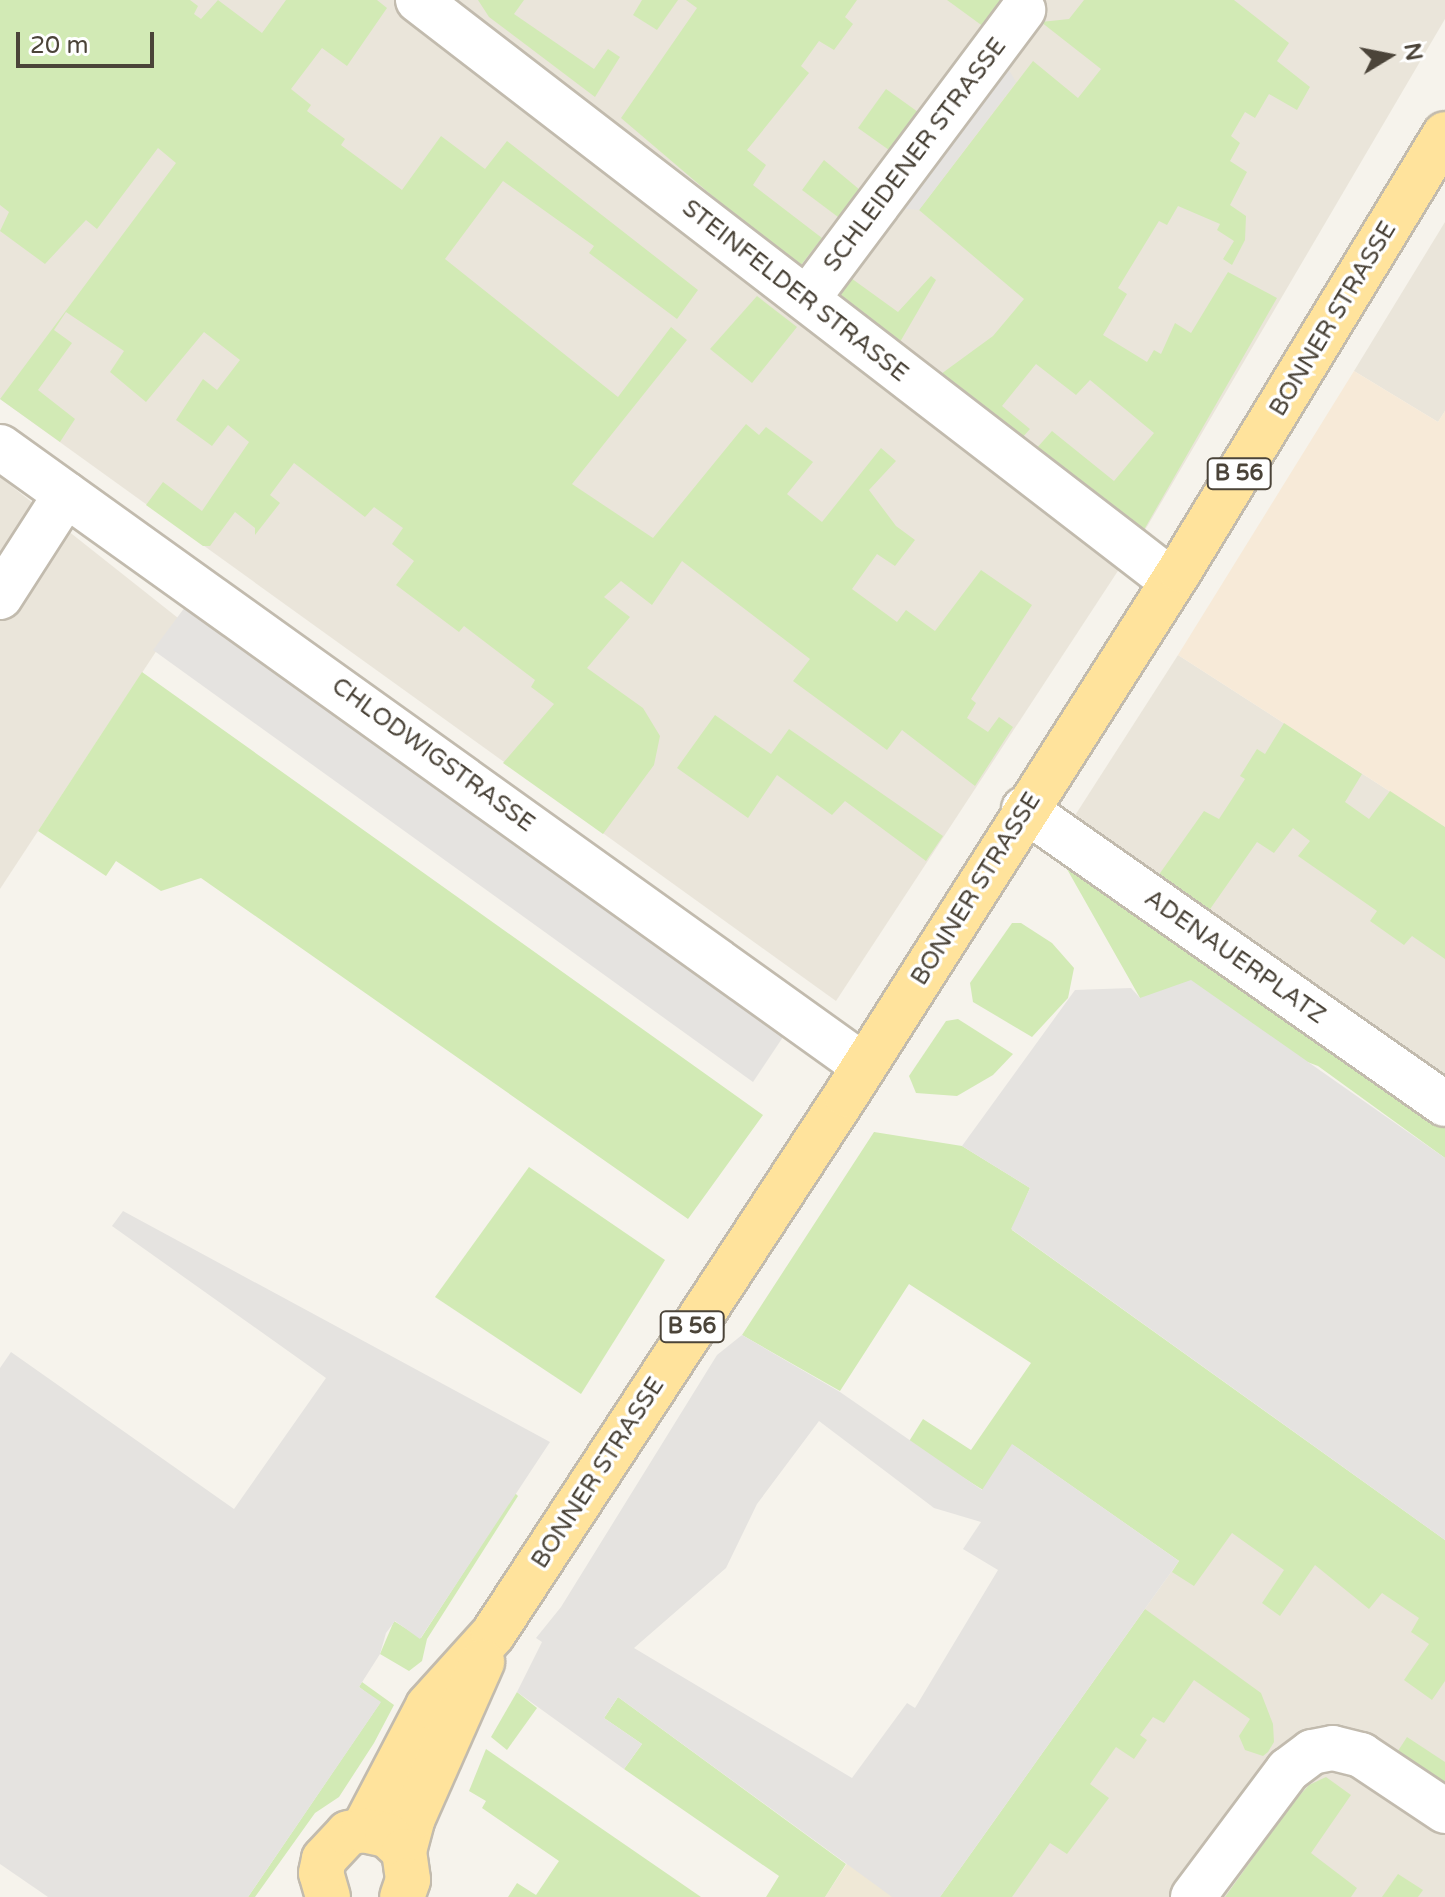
<!DOCTYPE html>
<html>
<head>
<meta charset="utf-8">
<style>
	body { margin:0 }
	#map { position:relative; width:1445px; height:1897px; overflow:hidden; background:#f6f3ec; font-family:"Varela Round",sans-serif }
	div>[style] { position:absolute }
	[style*='--x'] { left:calc(var(--x)*1px); top:calc(var(--y)*1px); width:calc(var(--w)*1px); rotate:calc(var(--a)*1deg) }
	.residential>* { inset:0; background:#eae5da }
	.commercial>* { inset:0; background:#f7ead8 }
	.education>* { inset:0; background:#efe8d6 }
	.green>* { inset:0; background:#d2eab5 }
	.parking>* { inset:0; background:#e5e3e0 }
	.roads { filter:drop-shadow(2px 0 #c2bbae) drop-shadow(-2px 0 #c2bbae) drop-shadow(0 2px #c2bbae) drop-shadow(0 -2px #c2bbae) }
	.minor>* { height:44px; margin:-22px; padding:0 22px; transform-origin:22px; border-radius:22px; background:#fff }
	.major>* { height:44px; margin:-22px; padding:0 22px; transform-origin:22px; border-radius:22px; background:#ffe39c }
	span { translate:-50% -50%; white-space:nowrap; text-align:center; line-height:1.15; -webkit-text-stroke:7px #fff; paint-order:stroke }
	.shield-label span { padding:2px 6px; background:#fff; border:2px solid; border-radius:6px; -webkit-text-stroke-width:0 }
	.shield-label { font-size:22px; color:#4b4439; font-weight:700 }
	.street-label { font-size:24px; color:#4b4439 }
	.north { position:absolute; left:1349px; top:16px; width:80px; height:80px; -webkit-text-stroke:6px #fff; paint-order:stroke; rotate:80deg; font-size:22px; font-weight:700; line-height:32px; text-align:center; color:#4b4439 }
	.north::after { content:''; display:block; margin:auto; width:28px; height:36px; background:#4b4439; clip-path:polygon(50% 0,100% 100%,50% 72%,0 100%) }
	.scale { position:absolute; left:16px; top:32px; width:138px; height:36px; box-sizing:border-box; border:4px solid #4b4439; border-top:0; padding-left:10px; font-size:24px; line-height:28px; white-space:nowrap; color:#4b4439; -webkit-text-stroke:6px #fff; paint-order:stroke }
</style>
</head>
<body>
<div id="map">
	<div class="residential">
		<i style="clip-path:polygon(0 0,1445px 0,1445px 19px,1148px 525px,836px 1001px,0 399px)"></i>
		<i style="clip-path:polygon(1445px 222px,1445px 411px,1438px 422px,1354px 371px)"></i>
		<i style="clip-path:polygon(0 477px,178px 618px,0 889px)"></i>
		<i style="clip-path:polygon(1178px 655px,1445px 827px,1445px 1081px,1074px 817px)"></i>
		<i style="clip-path:polygon(1260px 1447px,1445px 1578px,1445px 1897px,940px 1897px)"></i>
	</div>
	<div class="commercial">
		<i style="clip-path:polygon(1354px 371px,1438px 422px,1445px 411px,1445px 827px,1178px 655px)"></i>
	</div>
	<div class="education">
		<i style="clip-path:polygon(848px 1862px,894px 1897px,825px 1897px)"></i>
	</div>
	<div class="green">
		<i style="clip-path:polygon(0 0,190px 0,198px 6px,194px 14px,201px 19px,218px 0,262px 33px,286px 0,377px 0,387px 8px,347px 66px,322px 48px,291px 89px,311px 105px,307px 111px,345px 139px,341px 145px,402px 190px,441px 136px,485px 169px,507px 141px,698px 290px,677px 319px,589px 253px,594px 246px,503px 181px,445px 259px,618px 397px,671px 327px,687px 340px,572px 484px,653px 538px,746px 424px,759px 435px,766px 427px,813px 462px,787px 494px,822px 522px,881px 448px,896px 461px,869px 490px,896px 526px,915px 540px,895px 566px,877px 554px,852px 589px,897px 622px,906px 610px,935px 631px,981px 570px,1032px 605px,971px 699px,976px 703px,967px 718px,988px 732px,999px 717px,1013px 727px,975px 786px,902px 730px,887px 750px,793px 681px,810px 659px,682px 561px,652px 605px,621px 581px,604px 597px,630px 617px,587px 668px,643px 708px,660px 736px,654px 765px,603px 834px,503px 763px,554px 704px,531px 687px,535px 680px,464px 626px,459px 632px,396px 585px,414px 561px,392px 544px,403px 528px,374px 507px,365px 517px,294px 463px,270px 495px,280px 503px,255px 535px,255px 528px,235px 512px,210px 546px,203px 546px,146px 505px,163px 482px,202px 511px,249px 442px,228px 425px,212px 446px,176px 420px,203px 379px,217px 390px,240px 360px,204px 332px,146px 402px,110px 372px,124px 351px,66px 312px,54px 330px,72px 343px,38px 390px,75px 419px,60px 442px,0 399px,176px 163px,158px 148px,97px 229px,86px 220px,45px 264px,0 231px,9px 212px,0 205px)"></i>
		<i style="clip-path:polygon(478px 0,524px 0,514px 14px,594px 69px,608px 49px,620px 57px,595px 97px,489px 17px)"></i>
		<i style="clip-path:polygon(642px 0,678px 0,657px 30px,633px 15px)"></i>
		<i style="clip-path:polygon(686px 0,857px 0,845px 17px,853px 24px,834px 50px,819px 41px,801px 66px,809px 73px,747px 150px,766px 165px,753px 185px,822px 238px,801px 265px,790px 262px,621px 118px,697px 8px)"></i>
		<i style="clip-path:polygon(947px 0,1005px 0,984px 27px)"></i>
		<i style="clip-path:polygon(1084px 0,1234px 0,1289px 43px,1277px 61px,1310px 87px,1297px 110px,1269px 94px,1255px 118px,1245px 112px,1231px 136px,1240px 143px,1230px 161px,1247px 172px,1230px 205px,1246px 216px,1245px 240px,1232px 265px,1223px 259px,1234px 241px,1217px 230px,1220px 224px,1178px 206px,1167px 225px,1159px 221px,1118px 288px,1127px 294px,1103px 335px,1147px 362px,1154px 350px,1161px 354px,1175px 323px,1191px 333px,1228px 272px,1277px 298px,1141px 535px,1035px 450px,1052px 431px,1114px 481px,1154px 433px,1090px 380px,1076px 395px,1036px 364px,1002px 406px,1030px 429px,1021px 439px,941px 374px,993px 336px,1024px 299px,919px 210px,1033px 61px,1078px 98px,1101px 69px,1041px 22px,1069px 19px)"></i>
		<i style="clip-path:polygon(886px 89px,918px 112px,889px 150px,858px 128px)"></i>
		<i style="clip-path:polygon(824px 160px,860px 190px,838px 217px,802px 190px)"></i>
		<i style="clip-path:polygon(844px 273px,898px 312px,931px 276px,936px 280px,900px 342px,837px 292px)"></i>
		<i style="clip-path:polygon(757px 296px,797px 327px,752px 383px,710px 349px)"></i>
		<i style="clip-path:polygon(142px 672px,763px 1115px,688px 1219px,201px 878px,161px 891px,116px 861px,106px 876px,38px 831px)"></i>
		<i style="clip-path:polygon(715px 715px,771px 754px,789px 729px,943px 836px,926px 861px,845px 801px,832px 815px,777px 775px,748px 818px,677px 768px)"></i>
		<i style="clip-path:polygon(1284px 723px,1362px 774px,1345px 802px,1369px 819px,1390px 791px,1445px 827px,1445px 959px,1412px 936px,1404px 945px,1370px 921px,1377px 911px,1298px 856px,1310px 841px,1293px 828px,1274px 853px,1257px 842px,1208px 912px,1158px 876px,1204px 811px,1219px 819px,1245px 779px,1240px 776px,1257px 749px,1265px 754px)"></i>
		<i style="clip-path:polygon(1059px 855px,1445px 1126px,1445px 1158px,1318px 1066px,1140px 998px)"></i>
		<i style="clip-path:polygon(1012px 923px,1021px 923px,1052px 943px,1074px 968px,1068px 998px,1032px 1037px,973px 1002px,970px 983px)"></i>
		<i style="clip-path:polygon(958px 1019px,1013px 1054px,993px 1075px,957px 1096px,916px 1093px,909px 1076px,946px 1021px)"></i>
		<i style="clip-path:polygon(874px 1132px,962px 1146px,1030px 1188px,1012px 1230px,1445px 1540px,1445px 1681px,1432px 1700px,1404px 1680px,1429px 1644px,1411px 1632px,1419px 1618px,1382px 1593px,1369px 1609px,1315px 1565px,1280px 1616px,1262px 1603px,1284px 1570px,1232px 1533px,1194px 1586px,1172px 1572px,1179px 1561px,1013px 1445px,983px 1490px,908px 1443px,923px 1419px,971px 1450px,1031px 1363px,909px 1284px,840px 1391px,742px 1335px)"></i>
		<i style="clip-path:polygon(529px 1167px,665px 1260px,581px 1394px,435px 1297px)"></i>
		<i style="clip-path:polygon(515px 1493px,518px 1496px,427px 1639px,422px 1661px,409px 1671px,380px 1654px,394px 1621px,421px 1638px)"></i>
		<i style="clip-path:polygon(1145px 1609px,1261px 1693px,1273px 1724px,1274px 1742px,1268px 1752px,1263px 1756px,1245px 1750px,1239px 1736px,1250px 1719px,1194px 1680px,1164px 1723px,1153px 1717px,1140px 1735px,1147px 1740px,1134px 1759px,1116px 1747px,1090px 1784px,1109px 1798px,1067px 1854px,1050px 1843px,1012px 1897px,940px 1897px)"></i>
		<i style="clip-path:polygon(362px 1682px,394px 1705px,374px 1743px,339px 1797px,315px 1813px,255px 1897px,248px 1897px,380px 1703px,359px 1687px)"></i>
		<i style="clip-path:polygon(517px 1692px,537px 1708px,507px 1750px,491px 1737px)"></i>
		<i style="clip-path:polygon(618px 1697px,846px 1864px,825px 1897px,766px 1897px,779px 1876px,624px 1769px,642px 1744px,604px 1718px)"></i>
		<i style="clip-path:polygon(1407px 1737px,1445px 1762px,1445px 1788px,1396px 1754px)"></i>
		<i style="clip-path:polygon(486px 1749px,701px 1897px,508px 1897px,517px 1883px,536px 1895px,559px 1861px,482px 1808px,486px 1801px,469px 1791px)"></i>
		<i style="clip-path:polygon(1326px 1777px,1351px 1795px,1311px 1853px,1357px 1888px,1351px 1897px,1225px 1897px,1291px 1805px,1309px 1785px)"></i>
		<i style="clip-path:polygon(1398px 1874px,1423px 1890px,1418px 1897px,1382px 1897px)"></i>
	</div>
	<div class="parking">
		<i style="clip-path:polygon(1005px 63px,1016px 82px,919px 210px,897px 208px)"></i>
		<i style="clip-path:polygon(188px 603px,783px 1037px,753px 1082px,153px 650px)"></i>
		<i style="clip-path:polygon(1191px 980px,1445px 1158px,1445px 1540px,1011px 1229px,1030px 1188px,962px 1146px,1075px 990px,1131px 988px,1140px 998px)"></i>
		<i style="clip-path:polygon(123px 1211px,550px 1442px,420px 1639px,395px 1621px,386px 1633px,380px 1654px,359px 1687px,381px 1702px,248px 1897px,48px 1897px,0 1864px,0 1368px,11px 1352px,234px 1509px,326px 1378px,112px 1226px)"></i>
		<i style="clip-path:polygon(evenodd,742px 1335px,840px 1392px,982px 1490px,1012px 1444px,1179px 1561px,940px 1897px,892px 1897px,618px 1697px,604px 1718px,642px 1744px,624px 1769px,517px 1692px,542px 1642px,536px 1638px,561px 1607px,717px 1355px,742px 1335px,819px 1421px,934px 1508px,981px 1522px,963px 1549px,998px 1570px,915px 1708px,907px 1703px,852px 1778px,634px 1648px,726px 1568px,757px 1504px,819px 1421px)"></i>
	</div>
	<div class="roads">
		<div class="minor">
			<i style="--x:418;--y:0;--w:952;--a:37.62"></i>
			<i style="--x:807;--y:299;--w:361;--a:-53.2"></i>
			<i style="--x:0;--y:447;--w:1063;--a:35.62"></i>
			<i style="--x:0;--y:597;--w:122;--a:-57.3"></i>
			<i style="--x:1024;--y:809;--w:514;--a:35.02"></i>
			<i style="--x:1193;--y:1897;--w:159;--a:-53.2"></i>
			<i style="--x:1288;--y:1770;--w:30;--a:-37"></i>
			<i style="--x:1312;--y:1752;--w:21;--a:-11"></i>
			<i style="--x:1333;--y:1748;--w:29;--a:14"></i>
			<i style="--x:1361;--y:1755;--w:101;--a:33.7"></i>
		</div>
		<div class="major">
			<i style="--x:363;--y:1830;--w:140;--a:-62.3"></i>
			<i style="--x:428;--y:1706;--w:97;--a:-47.9"></i>
			<i style="--x:493;--y:1634;--w:644;--a:-56.78"></i>
			<i style="--x:846;--y:1095;--w:622;--a:-57.54"></i>
			<i style="--x:1180;--y:570;--w:510;--a:-58.71"></i>
			<i style="--x:404;--y:1851;--w:34;--a:-75"></i>
			<i style="--x:413;--y:1818;--w:171;--a:-66.1"></i>
			<i style="--x:328;--y:1897;--w:25;--a:-106"></i>
			<i style="--x:321;--y:1873;--w:14;--a:-78"></i>
			<i style="--x:324;--y:1859;--w:35;--a:-47"></i>
			<i style="--x:348;--y:1833;--w:15;--a:-11"></i>
			<i style="--x:363;--y:1830;--w:25;--a:12"></i>
			<i style="--x:387;--y:1835;--w:23;--a:43"></i>
			<i style="--x:404;--y:1851;--w:29;--a:82"></i>
			<i style="--x:408;--y:1880;--w:18;--a:109"></i>
		</div>
	</div>
	<div class="shield-label">
		<span style="left:1239px;top:474px">B 56</span>
		<span style="left:692px;top:1327px">B 56</span>
	</div>
	<div class="street-label">
		<span style="left:915px;top:155px;rotate:-53deg">SCHLEIDENER STRASSE</span>
		<span style="left:795px;top:291px;rotate:38deg">STEINFELDER STRASSE</span>
		<span style="left:1333px;top:319px;rotate:-59deg">BONNER STRASSE</span>
		<span style="left:433px;top:755px;rotate:36deg">CHLODWIGSTRASSE</span>
		<span style="left:976px;top:889px;rotate:-58deg">BONNER STRASSE</span>
		<span style="left:1235px;top:957px;rotate:35deg">ADENAUERPLATZ</span>
		<span style="left:598px;top:1473px;rotate:-57deg">BONNER STRASSE</span>
	</div>
	<div class="north">N</div>
	<div class="scale">20 m</div>
</div>
</body>
</html>
